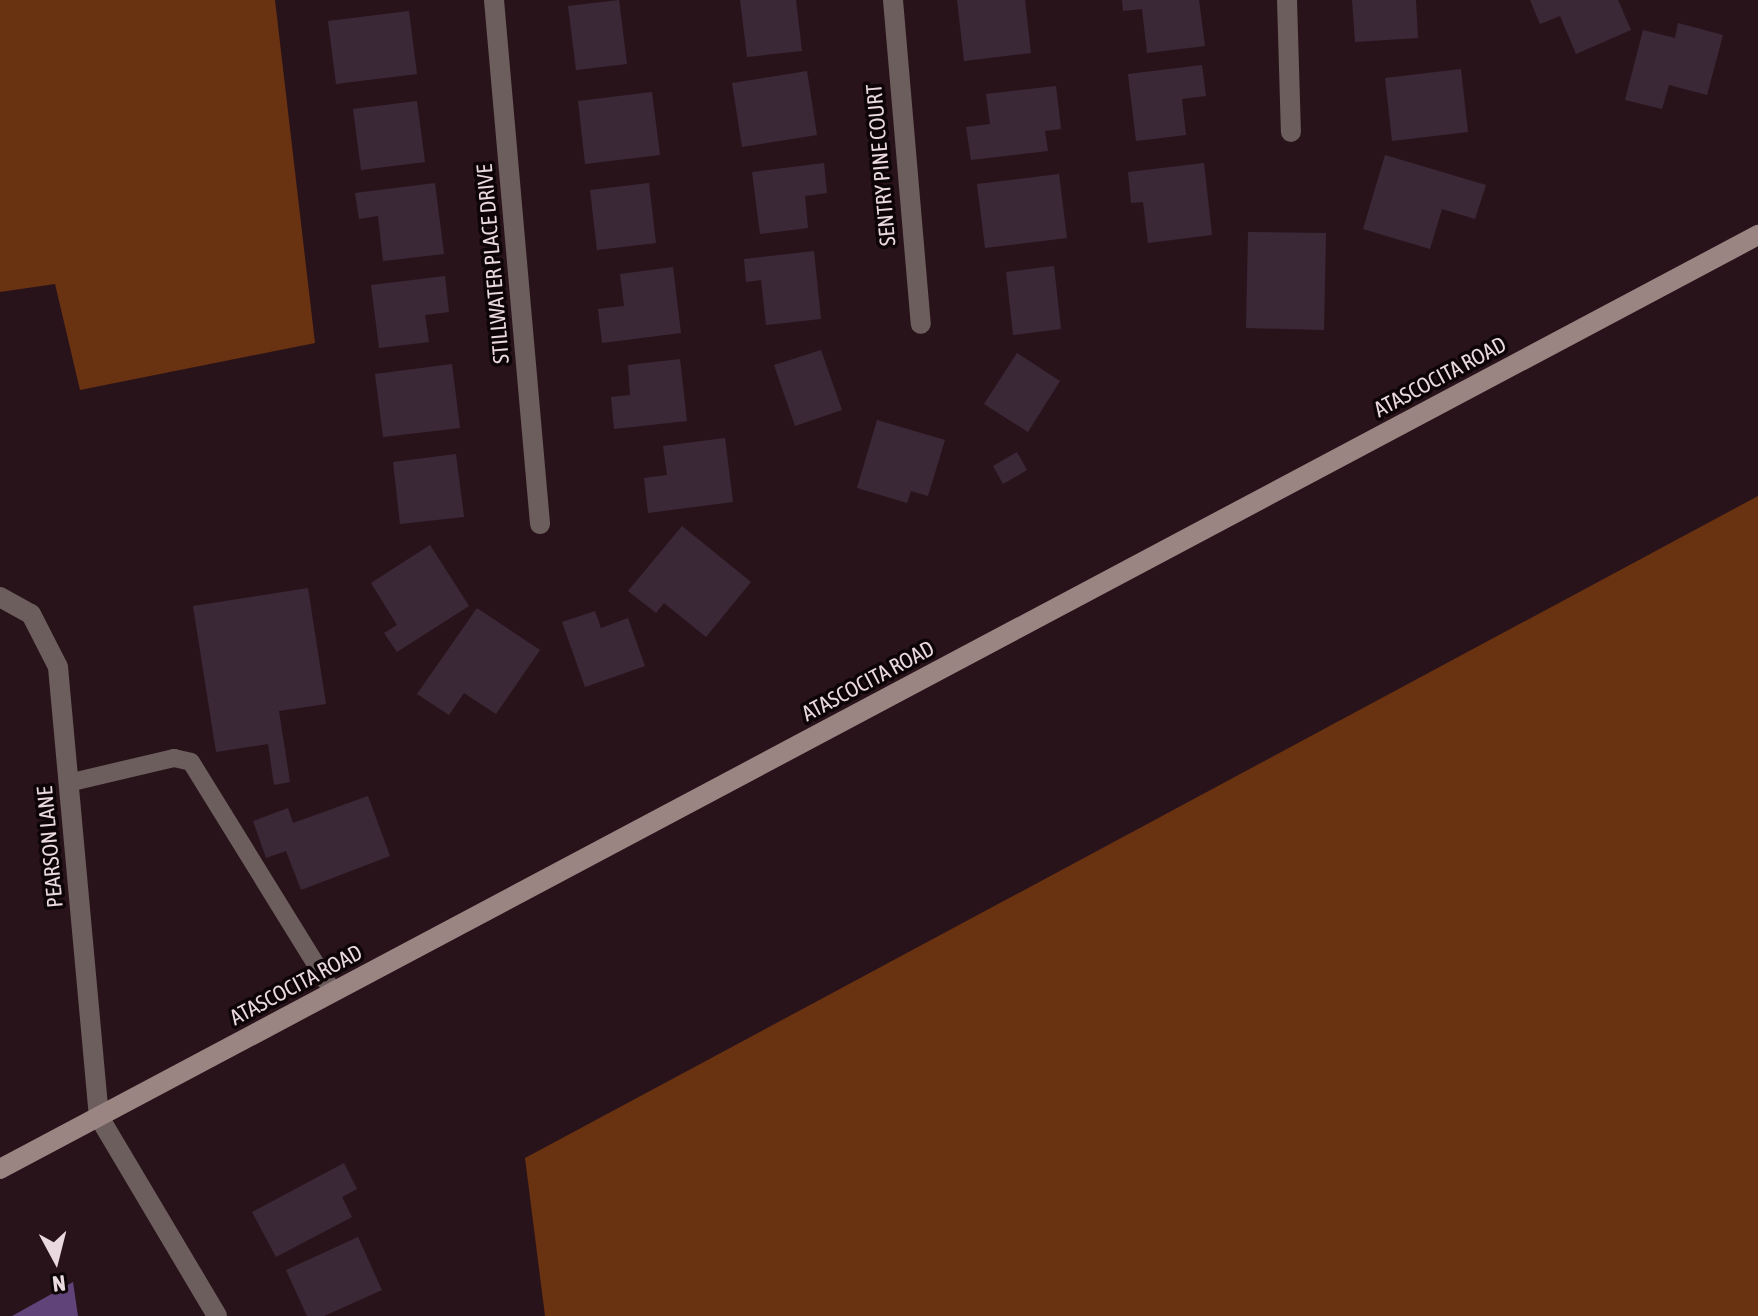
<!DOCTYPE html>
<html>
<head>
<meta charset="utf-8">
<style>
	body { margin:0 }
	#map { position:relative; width:1758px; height:1316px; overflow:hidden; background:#29131b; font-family:"Asap Condensed",sans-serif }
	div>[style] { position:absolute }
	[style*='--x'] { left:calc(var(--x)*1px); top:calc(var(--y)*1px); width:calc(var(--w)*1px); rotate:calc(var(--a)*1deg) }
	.forest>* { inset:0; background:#693211 }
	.water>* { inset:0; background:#604378 }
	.building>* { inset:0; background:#3b2837 }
	.service>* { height:18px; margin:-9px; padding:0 9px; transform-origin:9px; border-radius:9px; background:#6c5e5d }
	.minor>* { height:20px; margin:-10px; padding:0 10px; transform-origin:10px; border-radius:10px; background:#6c5e5d }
	.secondary>* { height:20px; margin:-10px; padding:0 10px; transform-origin:10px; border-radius:10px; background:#9a8583 }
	span { translate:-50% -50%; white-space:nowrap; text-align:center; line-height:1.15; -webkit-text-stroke:7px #0c0406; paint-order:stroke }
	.street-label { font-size:22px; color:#ead9de }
	.north { position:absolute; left:16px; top:1220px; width:80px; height:80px; -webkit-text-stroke:6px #0c0406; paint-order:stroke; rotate:173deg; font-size:22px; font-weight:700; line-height:32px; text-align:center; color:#ead9de }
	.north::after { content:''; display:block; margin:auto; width:28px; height:36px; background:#ead9de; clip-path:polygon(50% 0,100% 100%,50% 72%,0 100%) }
</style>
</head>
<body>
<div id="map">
	<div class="forest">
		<i style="clip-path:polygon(0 0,275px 0,315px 343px,80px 390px,55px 284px,0 292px)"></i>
		<i style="clip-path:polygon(1758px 496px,1758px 1316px,545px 1316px,525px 1158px)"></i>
	</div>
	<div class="water">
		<i style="clip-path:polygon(73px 1282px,78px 1316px,12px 1316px)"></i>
	</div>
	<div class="building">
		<i style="clip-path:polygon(619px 0,627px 64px,576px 70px,568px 6px)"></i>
		<i style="clip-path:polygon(740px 0,796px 0,802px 51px,747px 57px)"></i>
		<i style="clip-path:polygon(957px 0,1025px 0,1031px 53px,964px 61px)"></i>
		<i style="clip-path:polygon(1122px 0,1199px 0,1205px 46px,1147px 53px,1142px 9px,1123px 11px)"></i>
		<i style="clip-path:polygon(1352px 0,1416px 0,1418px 38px,1355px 42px)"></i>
		<i style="clip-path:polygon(1530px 0,1618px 0,1631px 30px,1576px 54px,1560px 16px,1540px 24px)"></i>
		<i style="clip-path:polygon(409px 11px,417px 74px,336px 84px,328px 21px)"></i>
		<i style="clip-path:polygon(1678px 23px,1723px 35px,1707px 95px,1669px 85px,1662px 109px,1625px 100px,1643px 30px,1675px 38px)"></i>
		<i style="clip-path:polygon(1202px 65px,1206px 96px,1182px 99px,1186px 135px,1136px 141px,1128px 74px)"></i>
		<i style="clip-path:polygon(1461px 69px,1468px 132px,1392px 141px,1385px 78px)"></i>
		<i style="clip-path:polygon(807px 71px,817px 135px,742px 147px,732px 83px)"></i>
		<i style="clip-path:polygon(1056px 86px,1061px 129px,1045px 131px,1048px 151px,971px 160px,966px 127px,990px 124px,986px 94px)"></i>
		<i style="clip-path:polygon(652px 92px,660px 155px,585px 164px,578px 101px)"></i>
		<i style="clip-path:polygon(417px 101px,425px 162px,361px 170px,353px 109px)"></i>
		<i style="clip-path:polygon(1385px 155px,1486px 185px,1475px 219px,1442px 209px,1430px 249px,1363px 229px)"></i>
		<i style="clip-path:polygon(824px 163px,827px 193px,805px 196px,808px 228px,760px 234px,752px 172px)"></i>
		<i style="clip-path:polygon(1204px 163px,1212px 235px,1148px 243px,1143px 202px,1131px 203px,1128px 172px)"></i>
		<i style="clip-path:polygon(1059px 174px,1067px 238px,985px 248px,977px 184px)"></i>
		<i style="clip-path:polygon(435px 183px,444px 254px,383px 261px,378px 216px,359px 219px,355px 193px)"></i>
		<i style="clip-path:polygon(649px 183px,656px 243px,597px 250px,590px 190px)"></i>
		<i style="clip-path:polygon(1248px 232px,1326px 233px,1324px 330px,1246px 328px)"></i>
		<i style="clip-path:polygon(814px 251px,821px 319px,766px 325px,761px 280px,746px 282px,744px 259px)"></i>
		<i style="clip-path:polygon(1054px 266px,1061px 329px,1013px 335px,1006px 272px)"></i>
		<i style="clip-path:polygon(673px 267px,681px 333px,602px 343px,598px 309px,624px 306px,620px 274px)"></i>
		<i style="clip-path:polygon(445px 276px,449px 312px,425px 315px,429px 342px,379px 348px,371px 285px)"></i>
		<i style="clip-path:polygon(821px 350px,842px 410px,795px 426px,774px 365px)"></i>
		<i style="clip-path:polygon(1017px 353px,1060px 381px,1028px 432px,984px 404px)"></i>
		<i style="clip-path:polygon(680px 359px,687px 421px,614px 429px,611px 397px,630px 395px,628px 365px)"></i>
		<i style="clip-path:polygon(452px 364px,460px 428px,383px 437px,375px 374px)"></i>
		<i style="clip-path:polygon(877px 420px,945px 440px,928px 496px,911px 491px,907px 503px,857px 488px)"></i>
		<i style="clip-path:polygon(725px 438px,733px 502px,648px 513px,644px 478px,667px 475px,663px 446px)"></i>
		<i style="clip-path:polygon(1017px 452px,1027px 470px,1003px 484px,993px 466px)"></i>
		<i style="clip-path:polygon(456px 454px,464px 517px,400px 524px,393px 462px)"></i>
		<i style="clip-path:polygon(682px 526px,751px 582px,706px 637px,664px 603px,656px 613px,628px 591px)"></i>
		<i style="clip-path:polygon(430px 545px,469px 606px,397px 652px,384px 633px,397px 625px,371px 583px)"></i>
		<i style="clip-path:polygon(308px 588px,326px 704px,279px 711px,290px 782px,274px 785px,268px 744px,216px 752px,193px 606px)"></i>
		<i style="clip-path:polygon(477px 608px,540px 650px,496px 714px,464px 693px,449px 715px,417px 694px)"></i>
		<i style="clip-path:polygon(595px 611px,601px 628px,628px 618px,645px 666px,585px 687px,562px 622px)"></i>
		<i style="clip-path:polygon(368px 796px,390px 856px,301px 890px,286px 851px,266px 858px,253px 821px,288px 808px,293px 823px)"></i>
		<i style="clip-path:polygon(344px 1163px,357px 1189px,342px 1197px,352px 1217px,276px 1257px,252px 1212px)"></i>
		<i style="clip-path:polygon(358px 1237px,382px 1290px,324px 1316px,307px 1316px,286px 1270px)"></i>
	</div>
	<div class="service">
		<i style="--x:68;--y:783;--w:109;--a:-13.3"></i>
		<i style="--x:174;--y:758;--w:17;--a:13"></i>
		<i style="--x:191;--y:762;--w:270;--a:58.3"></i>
	</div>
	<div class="minor">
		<i style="--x:494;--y:0;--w:526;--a:84.98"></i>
		<i style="--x:893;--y:0;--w:325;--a:85.1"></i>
		<i style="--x:1287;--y:0;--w:132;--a:88.3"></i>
		<i style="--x:0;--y:597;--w:35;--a:29"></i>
		<i style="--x:31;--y:614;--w:59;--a:63"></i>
		<i style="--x:58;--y:667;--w:452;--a:84.8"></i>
		<i style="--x:99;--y:1117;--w:231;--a:59.3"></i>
	</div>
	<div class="secondary">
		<i style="--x:0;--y:1169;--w:1991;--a:-27.98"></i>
	</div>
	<div class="street-label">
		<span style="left:881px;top:165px;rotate:-95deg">SENTRY PINE COURT</span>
		<span style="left:493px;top:264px;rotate:-95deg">STILLWATER PLACE DRIVE</span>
		<span style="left:1440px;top:377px;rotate:-28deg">ATASCOCITA ROAD</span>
		<span style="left:868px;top:681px;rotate:-28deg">ATASCOCITA ROAD</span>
		<span style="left:50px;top:847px;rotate:-95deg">PEARSON LANE</span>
		<span style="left:296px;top:985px;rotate:-28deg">ATASCOCITA ROAD</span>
	</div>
	<div class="north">N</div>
</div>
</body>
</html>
